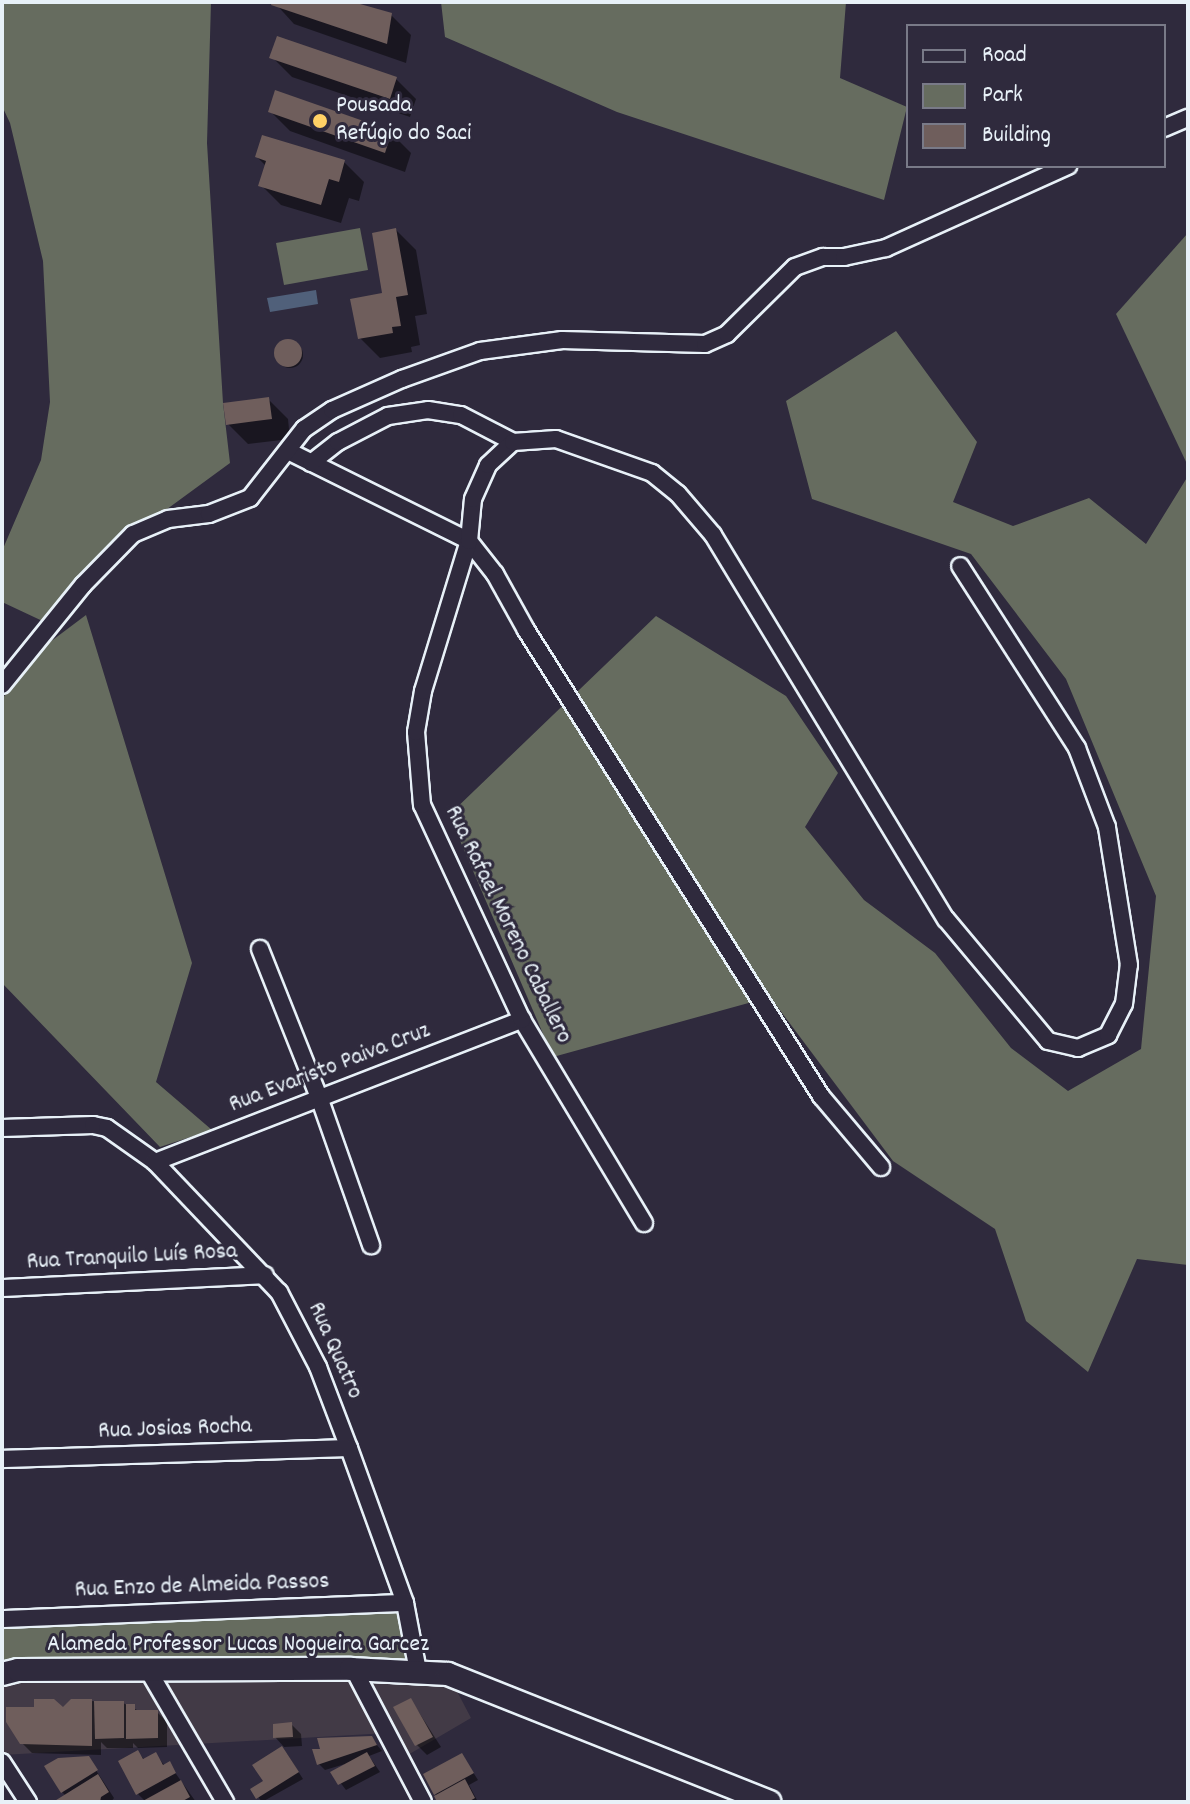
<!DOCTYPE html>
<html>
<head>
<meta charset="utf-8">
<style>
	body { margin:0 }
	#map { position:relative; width:1190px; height:1804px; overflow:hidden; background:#2f2a3d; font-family:Dekko,sans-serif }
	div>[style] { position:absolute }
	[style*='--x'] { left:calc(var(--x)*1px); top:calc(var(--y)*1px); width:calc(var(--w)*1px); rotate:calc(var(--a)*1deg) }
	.built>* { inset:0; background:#423a46 }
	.green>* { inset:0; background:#666c5f }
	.water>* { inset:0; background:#50607a }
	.shadow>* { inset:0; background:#0007 }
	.round { border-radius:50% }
	.building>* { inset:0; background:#6f5e5c }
	.roads { filter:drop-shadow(2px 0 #e8f1f8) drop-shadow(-2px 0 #e8f1f8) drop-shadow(0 2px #e8f1f8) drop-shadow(0 -2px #e8f1f8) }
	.minor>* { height:16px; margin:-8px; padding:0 8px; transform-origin:8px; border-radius:8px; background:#2f2a3d }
	.major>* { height:22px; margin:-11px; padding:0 11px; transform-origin:11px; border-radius:11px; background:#2f2a3d }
	.dots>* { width:22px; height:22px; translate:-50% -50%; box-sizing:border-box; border:4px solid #2f2a3d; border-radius:50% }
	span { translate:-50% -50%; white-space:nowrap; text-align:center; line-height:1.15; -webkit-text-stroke:6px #2f2a3d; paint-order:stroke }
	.poi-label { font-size:24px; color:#e8f1f8 }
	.left { translate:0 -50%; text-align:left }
	.street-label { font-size:24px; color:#e8f1f8 }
	.frame { position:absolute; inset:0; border:4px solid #e8f1f8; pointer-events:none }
	.legend { position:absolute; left:906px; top:24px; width:260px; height:144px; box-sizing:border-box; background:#2f2a3d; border:2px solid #797a88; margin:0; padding:10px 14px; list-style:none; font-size:24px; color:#e8f1f8 }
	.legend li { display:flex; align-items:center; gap:16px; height:40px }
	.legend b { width:40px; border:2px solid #797a88 }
</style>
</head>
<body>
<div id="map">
	<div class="built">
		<i style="clip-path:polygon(448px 1674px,471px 1718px,401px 1759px,388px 1733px,2px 1755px,2px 1675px)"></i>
	</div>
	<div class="green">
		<i style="clip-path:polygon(2px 2px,211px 2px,207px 143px,223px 403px,230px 463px,133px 534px,51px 625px,2px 602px,2px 551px,41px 460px,50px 402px,43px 261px,10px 123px,2px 106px)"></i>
		<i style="clip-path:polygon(441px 2px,846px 2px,840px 78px,907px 107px,884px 200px,617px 112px,445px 37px)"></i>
		<i style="clip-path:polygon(360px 228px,368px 270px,284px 285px,276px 243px)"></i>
		<i style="clip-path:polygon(1188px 233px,1188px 466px,1116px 314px)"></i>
		<i style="clip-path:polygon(896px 331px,977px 442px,953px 502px,1013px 526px,1089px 498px,1146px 544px,1188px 476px,1188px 1265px,1137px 1259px,1088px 1372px,1026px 1321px,995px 1229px,893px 1161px,770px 997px,553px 1057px,449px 815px,656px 616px,786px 696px,838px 773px,805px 827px,864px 900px,935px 953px,1011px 1048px,1068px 1091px,1141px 1049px,1156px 896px,1066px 679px,971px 554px,812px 499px,786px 401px)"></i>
		<i style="clip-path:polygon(86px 615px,192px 963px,156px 1082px,212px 1130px,160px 1147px,2px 983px,2px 699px,42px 648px)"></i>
		<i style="clip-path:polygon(402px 1610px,415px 1667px,2px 1666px,2px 1621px)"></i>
	</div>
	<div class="water">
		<i style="clip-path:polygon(316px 290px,318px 304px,270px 312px,267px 298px)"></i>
	</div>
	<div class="shadow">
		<i style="clip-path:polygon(274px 2px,346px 2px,391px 15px,411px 35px,406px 63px,294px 24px)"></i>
		<i style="clip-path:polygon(272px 57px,396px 79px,416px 99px,410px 117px,292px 77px)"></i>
		<i style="clip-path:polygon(270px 111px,391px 133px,411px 153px,405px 172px,290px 131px)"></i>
		<i style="clip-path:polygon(257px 157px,344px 162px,364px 182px,359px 201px,349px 198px,341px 223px,281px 205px,261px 185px,266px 166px)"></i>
		<i style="clip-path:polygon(396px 230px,416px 250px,427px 314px,415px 316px,420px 345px,411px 347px,412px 352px,380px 358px,360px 338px,385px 295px)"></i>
		<i class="round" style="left:277px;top:342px;width:26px;height:26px"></i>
		<i style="clip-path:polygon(268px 399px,288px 419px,290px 439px,248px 444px,228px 424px)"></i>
		<i style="clip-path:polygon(411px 1700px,441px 1747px,427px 1755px,417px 1745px,396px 1708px)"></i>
		<i style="clip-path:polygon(91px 1701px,123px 1703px,141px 1712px,157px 1712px,167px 1722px,167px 1747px,138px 1748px,133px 1743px,133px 1748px,107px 1748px,101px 1742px,101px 1755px,32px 1753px,22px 1743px,63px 1710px)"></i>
		<i style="clip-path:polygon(291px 1724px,301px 1734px,302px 1746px,284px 1747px,275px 1737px)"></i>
		<i style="clip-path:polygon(371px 1738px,382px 1751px,369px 1756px,380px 1772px,346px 1790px,333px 1773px,345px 1764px,325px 1770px,319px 1764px)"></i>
		<i style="clip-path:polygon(138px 1753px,144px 1759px,156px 1755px,165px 1766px,169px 1764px,196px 1802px,144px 1800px,138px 1794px)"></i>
		<i style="clip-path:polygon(287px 1754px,303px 1779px,262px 1802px,253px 1790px,265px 1782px)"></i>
		<i style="clip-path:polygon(462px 1755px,478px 1780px,469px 1785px,478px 1802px,440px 1802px,425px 1775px)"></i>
		<i style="clip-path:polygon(88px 1758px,114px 1798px,111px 1802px,57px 1802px,66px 1796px,62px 1792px)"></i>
	</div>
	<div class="building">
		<i style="clip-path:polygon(272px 2px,353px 2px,392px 13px,387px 44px,271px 5px)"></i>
		<i style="clip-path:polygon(277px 36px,397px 77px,390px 99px,269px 58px)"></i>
		<i style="clip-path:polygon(275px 90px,392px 131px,385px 153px,268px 112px)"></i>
		<i style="clip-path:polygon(262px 135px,345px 160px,339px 182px,329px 179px,321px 205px,258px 186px,266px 161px,255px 157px)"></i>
		<i style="clip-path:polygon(396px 228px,408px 295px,396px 297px,401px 326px,392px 327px,393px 333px,358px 339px,350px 299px,382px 293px,372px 233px)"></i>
		<i class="round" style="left:274px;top:339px;width:28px;height:28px"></i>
		<i style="clip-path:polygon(269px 397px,272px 419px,226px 425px,223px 403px)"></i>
		<i style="clip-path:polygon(411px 1698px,433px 1737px,415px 1746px,393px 1707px)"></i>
		<i style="clip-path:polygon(34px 1699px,54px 1699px,63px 1707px,71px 1699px,92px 1699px,92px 1746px,20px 1744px,6px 1722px,6px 1707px,34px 1707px)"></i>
		<i style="clip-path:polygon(94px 1701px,124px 1701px,124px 1738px,95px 1739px)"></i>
		<i style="clip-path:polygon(126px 1704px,135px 1704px,135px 1710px,158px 1710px,158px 1738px,126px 1739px)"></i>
		<i style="clip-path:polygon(292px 1722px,293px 1737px,273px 1738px,273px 1724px)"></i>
		<i style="clip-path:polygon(372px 1736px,377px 1745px,317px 1765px,312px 1749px,320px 1749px,317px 1738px)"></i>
		<i style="clip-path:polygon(282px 1746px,299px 1772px,256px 1799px,250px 1789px,263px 1781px,252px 1765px)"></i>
		<i style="clip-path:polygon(138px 1750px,143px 1759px,156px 1752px,163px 1765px,170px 1761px,176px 1773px,136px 1795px,118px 1761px)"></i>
		<i style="clip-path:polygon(367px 1752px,375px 1766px,338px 1785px,330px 1772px)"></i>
		<i style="clip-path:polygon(462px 1753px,474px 1773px,434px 1795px,423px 1774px)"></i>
		<i style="clip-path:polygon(89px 1756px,98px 1770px,61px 1793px,44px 1766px,58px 1758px)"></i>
		<i style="clip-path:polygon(98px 1774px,109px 1792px,101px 1797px,100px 1802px,53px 1802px)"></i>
		<i style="clip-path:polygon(465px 1779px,475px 1798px,468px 1802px,437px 1802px,434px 1796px)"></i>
		<i style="clip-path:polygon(181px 1780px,190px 1797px,181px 1802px,141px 1802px)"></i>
	</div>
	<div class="roads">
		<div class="minor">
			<i style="--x:1164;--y:128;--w:26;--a:-23"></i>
			<i style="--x:290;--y:452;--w:200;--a:26.4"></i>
			<i style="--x:469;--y:541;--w:42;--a:51.8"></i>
			<i style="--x:495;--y:574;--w:64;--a:61"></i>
			<i style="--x:526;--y:630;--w:552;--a:57.66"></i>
			<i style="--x:821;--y:1096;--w:93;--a:49.8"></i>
			<i style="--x:311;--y:463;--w:34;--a:-38"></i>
			<i style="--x:338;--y:442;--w:56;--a:-27.5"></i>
			<i style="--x:388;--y:416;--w:40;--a:-8.5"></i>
			<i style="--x:428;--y:410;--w:33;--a:9"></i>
			<i style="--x:461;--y:415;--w:59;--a:27.4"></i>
			<i style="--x:2;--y:685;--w:129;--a:-51"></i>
			<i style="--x:83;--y:585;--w:71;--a:-45.6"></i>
			<i style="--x:133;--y:534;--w:38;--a:-23"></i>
			<i style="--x:168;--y:519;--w:41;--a:-7"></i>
			<i style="--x:209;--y:514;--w:44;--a:-21.3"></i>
			<i style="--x:250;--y:498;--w:88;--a:-52"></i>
			<i style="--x:304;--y:429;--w:34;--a:-34"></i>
			<i style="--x:332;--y:410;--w:77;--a:-23.9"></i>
			<i style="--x:402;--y:379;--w:83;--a:-19.7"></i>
			<i style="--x:480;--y:351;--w:83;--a:-7.6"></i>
			<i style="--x:562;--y:340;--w:143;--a:1.6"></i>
			<i style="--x:705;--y:344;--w:24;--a:-24"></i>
			<i style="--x:727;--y:334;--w:95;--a:-44.6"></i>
			<i style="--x:795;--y:267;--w:30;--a:-20"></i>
			<i style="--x:823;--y:257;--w:21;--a:0"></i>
			<i style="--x:844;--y:257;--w:43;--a:-12.1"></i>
			<i style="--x:886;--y:248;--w:200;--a:-24.3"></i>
			<i style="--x:260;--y:949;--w:162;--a:68.3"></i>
			<i style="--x:320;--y:1100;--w:154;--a:70.6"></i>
			<i style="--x:2;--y:1128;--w:91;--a:-1.9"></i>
			<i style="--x:93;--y:1125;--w:14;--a:12"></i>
			<i style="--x:107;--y:1128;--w:59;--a:35.3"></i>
			<i style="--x:155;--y:1162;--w:180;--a:46.4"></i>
			<i style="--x:279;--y:1292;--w:85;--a:62.5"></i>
			<i style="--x:318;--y:1367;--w:87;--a:69.1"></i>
			<i style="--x:349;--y:1448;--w:165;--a:70.1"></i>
			<i style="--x:405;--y:1603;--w:69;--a:79.2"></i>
			<i style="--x:155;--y:1162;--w:394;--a:-21.2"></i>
			<i style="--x:644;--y:1223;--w:237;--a:-121"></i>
			<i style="--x:522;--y:1020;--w:237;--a:-114.9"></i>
			<i style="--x:422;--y:805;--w:73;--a:-94.7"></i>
			<i style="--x:416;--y:732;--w:42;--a:-80.3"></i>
			<i style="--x:423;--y:691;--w:157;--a:-73"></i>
			<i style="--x:469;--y:541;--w:42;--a:-84.6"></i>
			<i style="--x:473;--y:499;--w:37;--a:-66"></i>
			<i style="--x:488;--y:465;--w:34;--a:-43"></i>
			<i style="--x:513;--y:442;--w:43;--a:-4"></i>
			<i style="--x:556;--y:439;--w:102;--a:19.5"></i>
			<i style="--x:652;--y:473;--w:33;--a:39"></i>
			<i style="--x:678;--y:494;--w:54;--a:49.5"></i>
			<i style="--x:713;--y:535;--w:449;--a:58.8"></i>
			<i style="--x:946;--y:919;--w:159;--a:50.1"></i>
			<i style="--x:1048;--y:1041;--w:31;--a:13"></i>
			<i style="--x:1078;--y:1048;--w:33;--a:-23"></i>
			<i style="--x:1108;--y:1035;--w:35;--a:-63"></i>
			<i style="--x:1124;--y:1004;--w:39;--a:-83"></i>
			<i style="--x:1129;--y:965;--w:140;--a:-99.1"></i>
			<i style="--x:1107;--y:827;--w:85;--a:-110.8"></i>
			<i style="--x:1077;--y:748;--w:216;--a:-122.7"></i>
			<i style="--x:2;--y:1288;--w:263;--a:-2.8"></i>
			<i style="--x:2;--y:1459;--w:347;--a:-1.8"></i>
			<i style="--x:2;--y:1619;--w:403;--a:-2.3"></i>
			<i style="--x:148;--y:1670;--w:153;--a:59.7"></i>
			<i style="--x:354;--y:1670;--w:149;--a:62.4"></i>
			<i style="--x:2;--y:1762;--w:48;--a:57"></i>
		</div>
		<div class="major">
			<i style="--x:2;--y:1674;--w:16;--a:-14"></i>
			<i style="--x:18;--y:1670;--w:333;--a:-0.2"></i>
			<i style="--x:351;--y:1669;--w:97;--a:3"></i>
			<i style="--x:448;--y:1674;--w:346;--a:21.7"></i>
		</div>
	</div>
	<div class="dots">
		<i style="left:320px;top:121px;background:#ffd166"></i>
	</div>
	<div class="poi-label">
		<span class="left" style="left:336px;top:121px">Pousada<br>Refúgio do Saci</span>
	</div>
	<div class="street-label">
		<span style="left:507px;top:925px;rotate:64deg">Rua Rafael Moreno Caballero</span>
		<span style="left:330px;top:1069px;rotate:-21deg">Rua Evaristo Paiva Cruz</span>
		<span style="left:132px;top:1258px;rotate:-3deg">Rua Tranquilo Luís Rosa</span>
		<span style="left:334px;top:1351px;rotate:66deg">Rua Quatro</span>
		<span style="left:175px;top:1430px;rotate:-2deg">Rua Josias Rocha</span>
		<span style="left:202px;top:1587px;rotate:-2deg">Rua Enzo de Almeida Passos</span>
		<span style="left:238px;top:1646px">Alameda Professor Lucas Nogueira Garcez</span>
	</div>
	<div class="frame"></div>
	<ul class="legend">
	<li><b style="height:10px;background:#2f2a3d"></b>Road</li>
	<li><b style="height:22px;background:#666c5f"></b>Park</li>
	<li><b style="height:22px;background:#6f5e5c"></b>Building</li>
	</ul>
</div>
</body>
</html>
